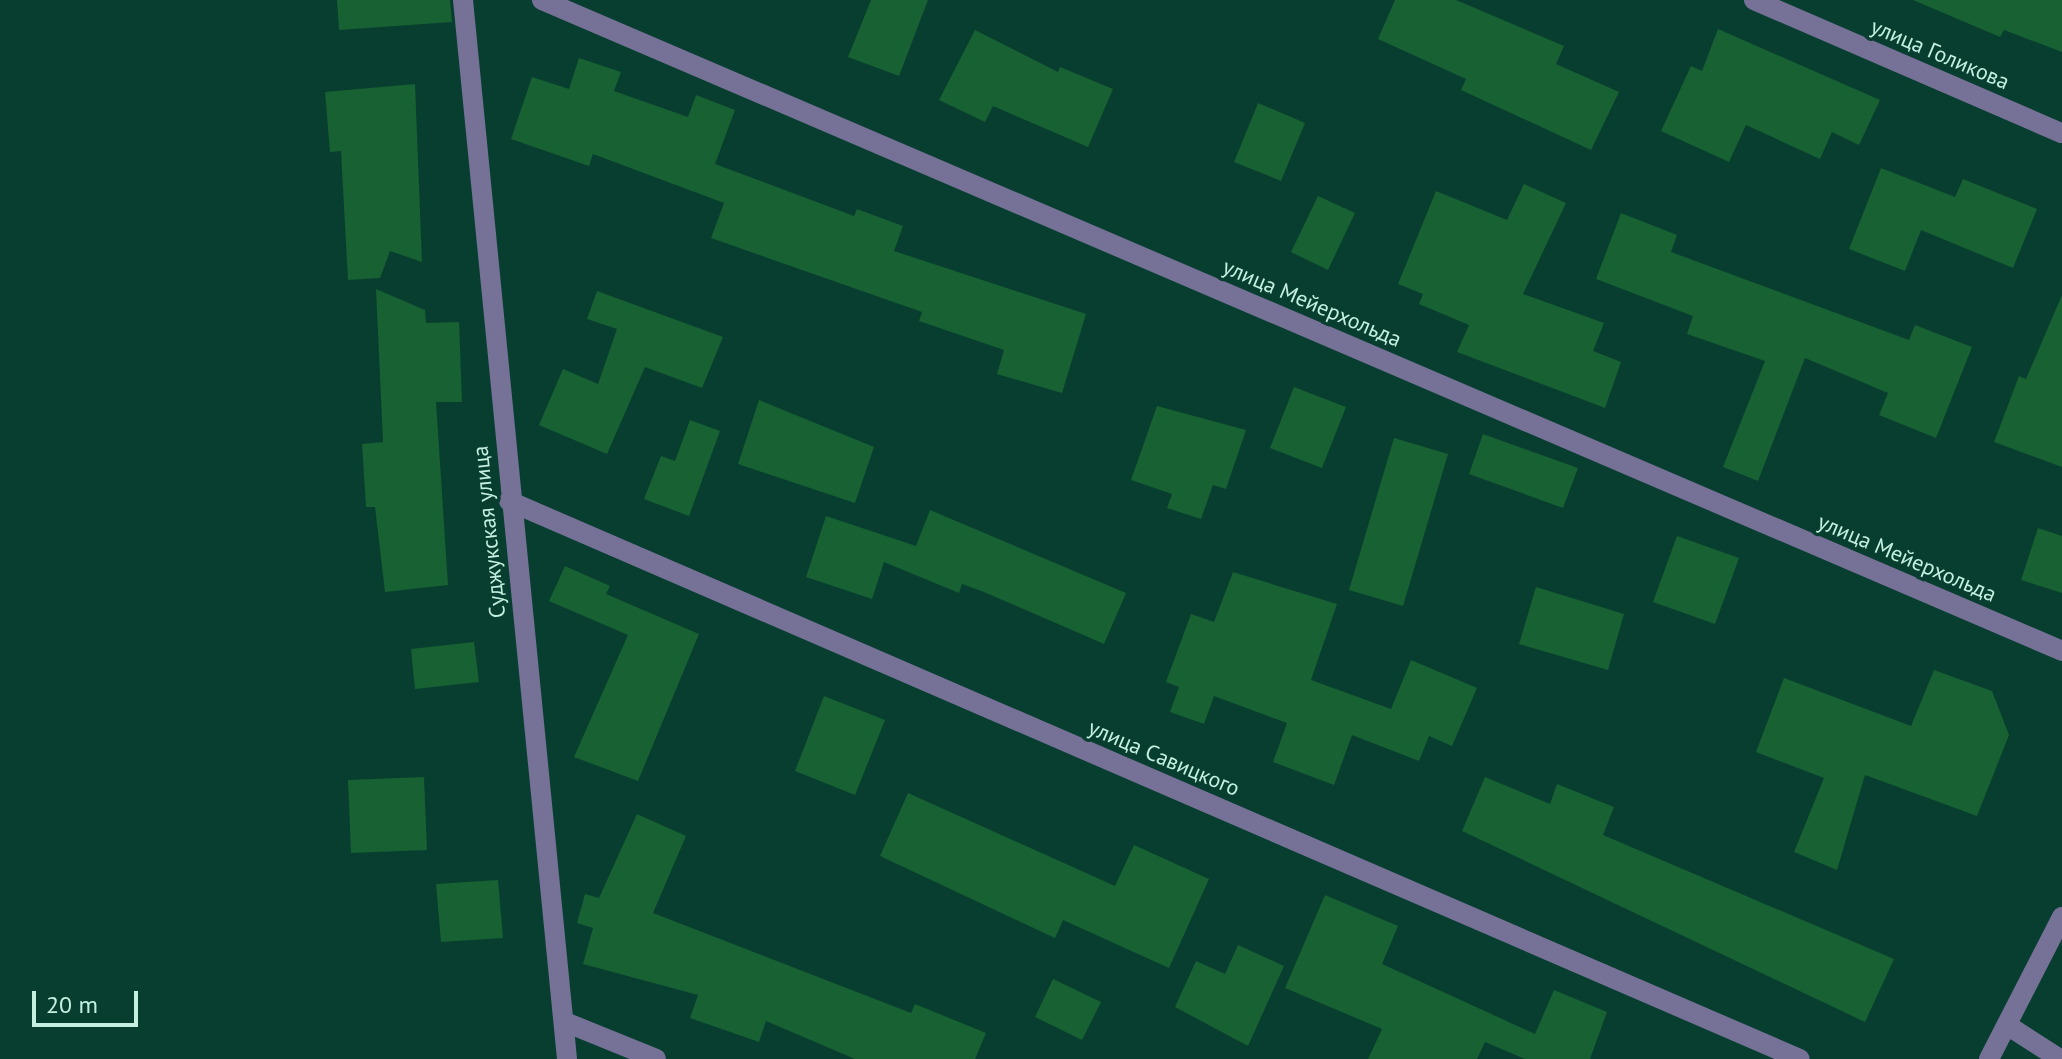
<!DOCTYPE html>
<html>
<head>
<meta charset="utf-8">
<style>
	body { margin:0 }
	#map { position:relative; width:2062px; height:1059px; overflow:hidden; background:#083e30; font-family:"PT Sans",sans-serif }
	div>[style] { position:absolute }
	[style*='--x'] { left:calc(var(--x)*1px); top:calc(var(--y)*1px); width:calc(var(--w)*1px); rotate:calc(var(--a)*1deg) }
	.building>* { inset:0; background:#176132 }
	.minor>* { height:20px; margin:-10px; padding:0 10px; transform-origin:10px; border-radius:10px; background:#767197 }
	span { translate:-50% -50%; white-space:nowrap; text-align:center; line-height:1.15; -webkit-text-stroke:7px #083e30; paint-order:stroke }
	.street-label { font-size:22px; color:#c4f0e0 }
	.scale { position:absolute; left:32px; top:991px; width:106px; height:36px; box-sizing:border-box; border:4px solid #c4f0e0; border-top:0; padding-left:10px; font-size:24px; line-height:28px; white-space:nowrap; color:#c4f0e0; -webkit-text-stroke:6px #083e30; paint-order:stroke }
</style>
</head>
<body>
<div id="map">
	<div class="building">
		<i style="clip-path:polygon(337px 0,450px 0,452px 22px,339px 30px)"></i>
		<i style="clip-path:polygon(871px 0,928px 0,899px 76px,848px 57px)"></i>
		<i style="clip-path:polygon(1395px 0,1456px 0,1564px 46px,1556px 64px,1619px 92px,1591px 150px,1461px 90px,1466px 79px,1378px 39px)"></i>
		<i style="clip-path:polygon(1913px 0,2062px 0,2062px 52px,2004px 30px,2000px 37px)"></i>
		<i style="clip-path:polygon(1718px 29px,1880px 100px,1859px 145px,1832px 132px,1820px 159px,1746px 125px,1729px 162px,1661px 131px,1691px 66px,1702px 71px)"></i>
		<i style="clip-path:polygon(975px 30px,1058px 72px,1060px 67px,1113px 89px,1088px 147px,993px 106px,985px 122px,939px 100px)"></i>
		<i style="clip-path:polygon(579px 58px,621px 72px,614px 91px,688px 117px,696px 95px,735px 110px,715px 164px,854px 216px,857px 209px,903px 226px,894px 251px,1086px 314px,1062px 393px,997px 374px,1004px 350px,919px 321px,922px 312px,711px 238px,724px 203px,593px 154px,589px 166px,511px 139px,532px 77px,569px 89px)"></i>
		<i style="clip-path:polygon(415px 84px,422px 262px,390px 251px,380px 278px,348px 280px,341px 151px,330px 152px,325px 92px)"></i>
		<i style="clip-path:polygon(1258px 103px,1305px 123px,1281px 181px,1234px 162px)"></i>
		<i style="clip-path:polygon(1881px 168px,1955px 197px,1963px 179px,2037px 209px,2013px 268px,1921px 230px,1905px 271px,1849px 249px)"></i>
		<i style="clip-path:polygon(1524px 184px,1566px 203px,1523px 294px,1604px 323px,1593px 351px,1621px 362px,1605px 408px,1457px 352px,1469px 325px,1419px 304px,1423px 294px,1398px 284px,1436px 191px,1507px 220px)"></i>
		<i style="clip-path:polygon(1318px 196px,1355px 213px,1328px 270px,1291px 252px)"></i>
		<i style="clip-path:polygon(1621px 213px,1677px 235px,1671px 252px,1909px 340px,1915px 325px,1972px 347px,1936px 438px,1879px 415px,1888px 393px,1805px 358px,1758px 481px,1723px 467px,1765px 361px,1687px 334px,1693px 316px,1596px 279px)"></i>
		<i style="clip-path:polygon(376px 289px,425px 310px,426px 323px,459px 322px,462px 402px,436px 402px,448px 585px,385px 592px,375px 507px,366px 507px,362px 444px,383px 442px)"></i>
		<i style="clip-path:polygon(597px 291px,723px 337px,702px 388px,645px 367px,607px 454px,539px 425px,563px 369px,598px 384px,617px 329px,587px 319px)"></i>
		<i style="clip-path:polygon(2062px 295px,2062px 467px,1994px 442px,2019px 376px,2026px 379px)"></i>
		<i style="clip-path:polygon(1294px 387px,1346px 407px,1322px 468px,1270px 448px)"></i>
		<i style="clip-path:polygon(759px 400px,874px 447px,855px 503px,738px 464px)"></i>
		<i style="clip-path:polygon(1157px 406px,1246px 430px,1226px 489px,1213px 485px,1201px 519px,1167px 508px,1172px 494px,1131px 480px)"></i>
		<i style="clip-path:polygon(690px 420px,720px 431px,689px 516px,644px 499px,661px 456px,675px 461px)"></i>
		<i style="clip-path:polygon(1483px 434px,1578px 468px,1563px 508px,1469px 474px)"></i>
		<i style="clip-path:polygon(1394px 438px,1448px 454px,1403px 606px,1349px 590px)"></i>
		<i style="clip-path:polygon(930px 510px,1126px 593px,1104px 644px,984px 592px,962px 584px,959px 593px,884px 562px,872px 599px,806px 577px,826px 516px,916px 546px)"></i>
		<i style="clip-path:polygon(2038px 528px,2062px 536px,2062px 593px,2021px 580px)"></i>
		<i style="clip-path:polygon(1677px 536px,1739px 558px,1715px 624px,1653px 602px)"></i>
		<i style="clip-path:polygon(565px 566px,610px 586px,606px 594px,699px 634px,638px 781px,574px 757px,628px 635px,549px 601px)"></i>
		<i style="clip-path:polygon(1233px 572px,1337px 604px,1311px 680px,1391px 709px,1411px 660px,1477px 688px,1452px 746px,1429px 736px,1419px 761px,1352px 735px,1334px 785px,1273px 762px,1287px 723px,1214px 696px,1204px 724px,1170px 712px,1179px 687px,1166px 682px,1191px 614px,1214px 622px)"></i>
		<i style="clip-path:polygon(1536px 587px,1624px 614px,1608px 670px,1519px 644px)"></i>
		<i style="clip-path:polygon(474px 642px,479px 682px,415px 689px,411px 649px)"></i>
		<i style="clip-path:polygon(1934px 670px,1992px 691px,2009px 735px,1977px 816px,1865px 775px,1837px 870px,1794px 852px,1824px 778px,1756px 752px,1784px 678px,1911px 726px)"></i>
		<i style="clip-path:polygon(824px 696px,885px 720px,855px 795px,795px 771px)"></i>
		<i style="clip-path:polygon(424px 777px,427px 850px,351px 853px,348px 780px)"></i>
		<i style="clip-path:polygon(1485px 777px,1550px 804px,1557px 784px,1614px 807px,1603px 835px,1894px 959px,1865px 1022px,1462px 831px)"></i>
		<i style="clip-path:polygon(908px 793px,1115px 886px,1134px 845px,1209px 879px,1169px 968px,1063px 920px,1055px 938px,880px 856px)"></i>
		<i style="clip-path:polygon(637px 814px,686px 836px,653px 913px,911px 1013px,915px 1004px,986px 1033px,975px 1059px,855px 1059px,766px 1021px,759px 1042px,690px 1018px,698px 995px,583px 964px,593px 928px,577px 923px,585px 894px,599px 898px)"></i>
		<i style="clip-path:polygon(498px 880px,503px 938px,441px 942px,436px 884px)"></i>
		<i style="clip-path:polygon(1325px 895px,1398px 926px,1382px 964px,1535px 1034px,1554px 990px,1607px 1012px,1590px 1059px,1525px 1059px,1485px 1042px,1477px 1059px,1368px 1059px,1382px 1029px,1285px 988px)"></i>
		<i style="clip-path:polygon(1238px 945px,1284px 966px,1248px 1046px,1175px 1007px,1196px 961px,1225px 974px)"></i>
		<i style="clip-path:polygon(1053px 979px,1101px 1002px,1082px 1040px,1035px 1017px)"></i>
	</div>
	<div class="minor">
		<i style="--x:463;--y:0;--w:1064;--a:84.39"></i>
		<i style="--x:542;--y:0;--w:1654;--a:23.18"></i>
		<i style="--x:1754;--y:0;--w:335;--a:23.4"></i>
		<i style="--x:509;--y:501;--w:1406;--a:23.38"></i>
		<i style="--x:565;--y:1022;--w:98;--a:22.1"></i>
		<i style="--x:2007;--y:1025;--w:63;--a:32.7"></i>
		<i style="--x:1989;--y:1059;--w:160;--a:-62.8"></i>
	</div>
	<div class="street-label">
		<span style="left:1940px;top:54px;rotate:23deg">улица Голикова</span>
		<span style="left:1312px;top:303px;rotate:23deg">улица Мейерхольда</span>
		<span style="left:489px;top:532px;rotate:-96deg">Суджукская улица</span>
		<span style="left:1907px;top:558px;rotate:23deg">улица Мейерхольда</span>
		<span style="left:1164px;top:758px;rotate:23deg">улица Савицкого</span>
	</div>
	<div class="scale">20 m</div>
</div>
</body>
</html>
